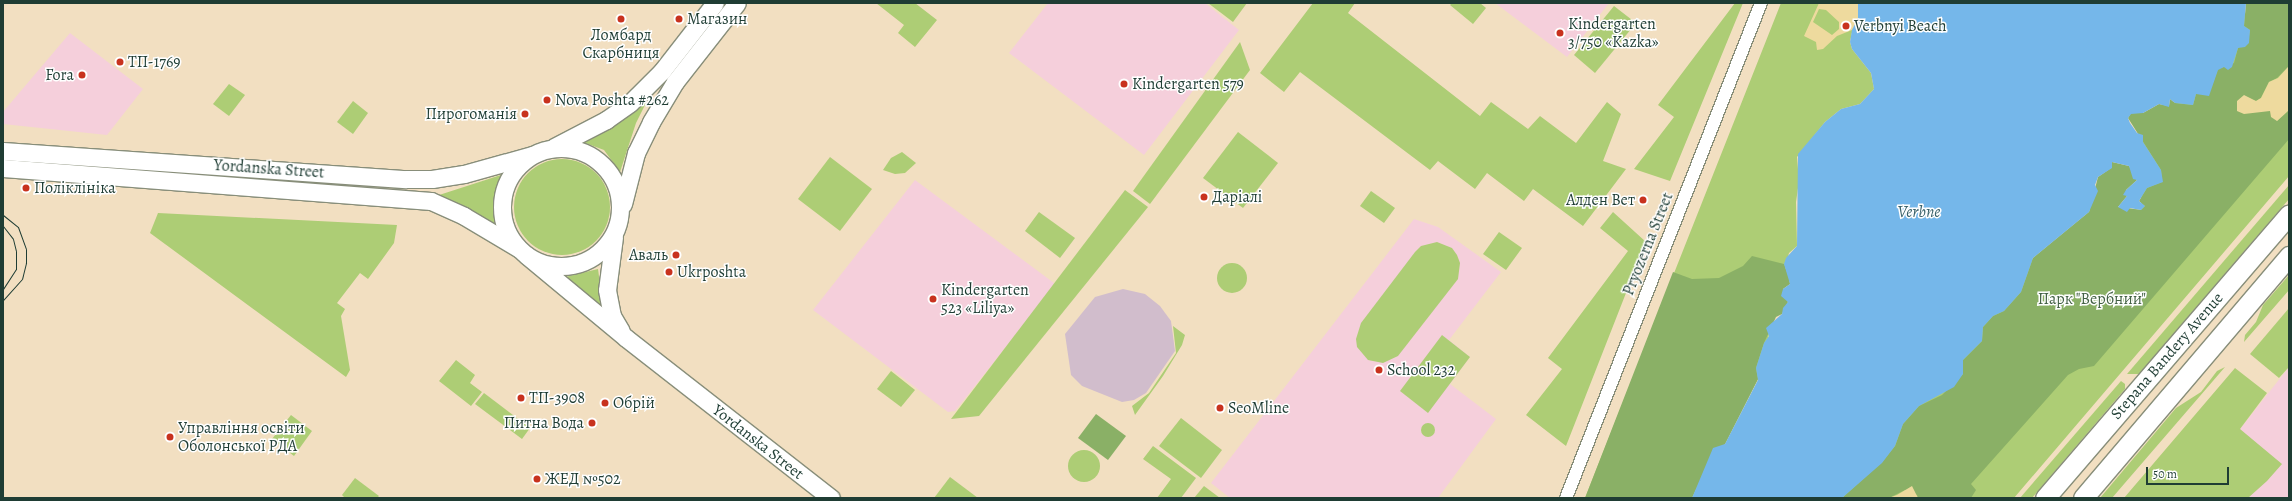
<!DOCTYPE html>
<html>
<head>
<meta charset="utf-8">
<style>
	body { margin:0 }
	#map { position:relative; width:2292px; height:501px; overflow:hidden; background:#f2dfc1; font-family:Alegreya,serif }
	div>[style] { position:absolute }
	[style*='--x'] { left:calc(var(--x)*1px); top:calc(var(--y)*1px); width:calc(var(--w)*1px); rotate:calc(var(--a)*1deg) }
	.built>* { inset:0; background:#f5cfdb }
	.industrial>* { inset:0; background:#d1bdcc }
	.green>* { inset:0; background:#adcd75 }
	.round { border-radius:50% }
	.forest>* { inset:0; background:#8ab066 }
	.sand>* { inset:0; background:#eeda9e }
	.water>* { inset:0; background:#75b7ea }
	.roads { filter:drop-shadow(1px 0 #888e7a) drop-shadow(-1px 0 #888e7a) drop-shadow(0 1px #888e7a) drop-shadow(0 -1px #888e7a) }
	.minor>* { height:12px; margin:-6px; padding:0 6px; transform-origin:6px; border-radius:6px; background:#fff }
	.secondary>* { height:17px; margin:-8.5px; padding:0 8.5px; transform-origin:8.5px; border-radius:8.5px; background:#fff }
	.secondary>.ring { margin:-8.5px; padding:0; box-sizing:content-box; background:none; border:17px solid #fff; border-radius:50% }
	.primary>* { height:19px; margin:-9.5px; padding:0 9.5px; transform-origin:9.5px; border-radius:9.5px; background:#fff }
	.tram>* { height:1px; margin:-0.5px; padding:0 0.5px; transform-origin:0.5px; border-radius:0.5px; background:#1f3d34 }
	.dots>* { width:11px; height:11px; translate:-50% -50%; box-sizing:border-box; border:2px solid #fff; border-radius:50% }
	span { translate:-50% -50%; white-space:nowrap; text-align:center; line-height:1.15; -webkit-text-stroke:3px #fff; paint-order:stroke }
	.poi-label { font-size:16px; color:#1f3d34 }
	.left { translate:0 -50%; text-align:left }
	.right { translate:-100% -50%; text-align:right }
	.street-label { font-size:16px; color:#1f3d34 }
	.park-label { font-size:16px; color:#426144 }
	.water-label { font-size:17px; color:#39626b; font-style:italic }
	.frame { position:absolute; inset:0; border:4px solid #1f3d34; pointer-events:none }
	.scale { position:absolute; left:2146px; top:467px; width:83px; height:18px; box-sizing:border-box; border:2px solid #1f3d34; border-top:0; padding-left:5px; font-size:12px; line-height:14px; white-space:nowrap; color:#1f3d34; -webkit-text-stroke:3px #fff; paint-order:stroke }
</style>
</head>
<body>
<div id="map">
	<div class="built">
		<i style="clip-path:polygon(1048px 3px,1205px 3px,1239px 30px,1144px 155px,1009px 53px)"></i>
		<i style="clip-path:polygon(1495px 3px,1609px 3px,1567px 57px)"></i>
		<i style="clip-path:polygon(70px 33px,143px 89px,107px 135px,3px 124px,3px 112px)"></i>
		<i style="clip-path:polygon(915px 180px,1054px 283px,1052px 289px,955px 411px,948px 412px,813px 310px)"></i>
		<i style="clip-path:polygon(1414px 219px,1438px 227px,1501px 272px,1449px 340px,1470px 357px,1450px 384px,1496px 419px,1438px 498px,1230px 498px,1211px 483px)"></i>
		<i style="clip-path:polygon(2289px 367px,2289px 498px,2233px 498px,2240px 429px)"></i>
	</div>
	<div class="industrial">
		<i style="clip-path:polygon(1123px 289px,1145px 294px,1160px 306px,1171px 321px,1175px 351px,1146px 393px,1134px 400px,1122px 402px,1082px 386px,1071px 375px,1065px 334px,1095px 297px)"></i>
	</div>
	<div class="green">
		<i style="clip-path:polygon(876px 3px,915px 3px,937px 20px,915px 47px,898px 33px,904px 25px)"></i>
		<i style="clip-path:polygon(1208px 3px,1247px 3px,1233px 22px)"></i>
		<i style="clip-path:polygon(1313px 3px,1355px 3px,1348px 13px,1480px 116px,1491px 102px,1528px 129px,1540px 116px,1576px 143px,1607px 102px,1621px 114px,1603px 161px,1626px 169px,1583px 226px,1533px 189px,1524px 201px,1487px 173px,1475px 189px,1438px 161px,1430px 170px,1300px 72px,1284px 92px,1260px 73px)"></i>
		<i style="clip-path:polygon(1452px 3px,1480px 3px,1486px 8px,1473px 24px,1450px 5px)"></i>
		<i style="clip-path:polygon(1735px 3px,1743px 3px,1670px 181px,1634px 169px,1674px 117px,1658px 105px)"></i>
		<i style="clip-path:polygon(1781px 3px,1858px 3px,1850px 42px,1852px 49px,1871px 73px,1874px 89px,1860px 104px,1841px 109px,1825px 122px,1797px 157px,1799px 181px,1796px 202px,1797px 246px,1789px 253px,1758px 379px,1725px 444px,1713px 448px,1692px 498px,1585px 498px)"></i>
		<i style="clip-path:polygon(2246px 3px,2289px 3px,2289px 176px,2014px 498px,1842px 498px,2033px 258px,2089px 212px,2118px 207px,2141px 210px,2143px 142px,2248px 10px)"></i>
		<i style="clip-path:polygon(1614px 6px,1636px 23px,1595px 73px,1574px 55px)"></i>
		<i style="clip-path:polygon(1240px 42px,1250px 70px,1150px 204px,1133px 191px)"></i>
		<i style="clip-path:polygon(229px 84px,245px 95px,229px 116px,213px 104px)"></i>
		<i style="clip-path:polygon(649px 97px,636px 123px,620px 172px,604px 150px,580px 141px)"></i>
		<i style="clip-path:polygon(353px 101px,368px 113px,353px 134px,337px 122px)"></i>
		<i style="clip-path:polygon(1238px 132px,1278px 163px,1243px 208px,1203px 178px)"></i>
		<i style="clip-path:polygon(902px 152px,916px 163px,905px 173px,895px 174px,883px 170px,891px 158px)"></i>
		<i style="clip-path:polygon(830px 157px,872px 189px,840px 231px,798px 199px)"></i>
		<i class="round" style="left:514px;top:159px;width:96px;height:96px"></i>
		<i style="clip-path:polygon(501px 175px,493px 201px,495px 227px,475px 212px,436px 196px)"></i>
		<i style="clip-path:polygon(2289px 185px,2289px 199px,2139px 374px,2127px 374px)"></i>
		<i style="clip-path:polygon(1125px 190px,1148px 207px,979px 416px,951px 419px)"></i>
		<i style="clip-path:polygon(1371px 191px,1395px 208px,1384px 223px,1360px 206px)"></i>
		<i style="clip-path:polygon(1039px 212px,1075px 238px,1060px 258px,1025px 231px)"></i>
		<i style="clip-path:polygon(1613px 212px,1646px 242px,1566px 446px,1526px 415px,1562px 369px,1548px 358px,1628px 251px,1600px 228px)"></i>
		<i style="clip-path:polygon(158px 213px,397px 225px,394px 243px,368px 279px,360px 273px,337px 303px,345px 309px,341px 316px,350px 370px,346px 377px,150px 233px)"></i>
		<i style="clip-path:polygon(1499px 232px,1522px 248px,1506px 270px,1483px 254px)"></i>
		<i style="clip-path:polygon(1437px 242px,1452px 248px,1457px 255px,1460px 263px,1458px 279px,1398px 356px,1383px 363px,1368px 360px,1357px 347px,1356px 339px,1361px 323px,1415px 252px,1421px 246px)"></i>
		<i class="round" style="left:1217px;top:263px;width:30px;height:30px"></i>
		<i style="clip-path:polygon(598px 269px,601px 291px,607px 316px,561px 278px)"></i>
		<i style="clip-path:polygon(2289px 275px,2289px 290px,2244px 342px,2245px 335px,2256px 322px,2263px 305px)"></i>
		<i style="clip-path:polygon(2289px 308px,2289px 367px,2279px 378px,2250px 354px)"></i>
		<i style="clip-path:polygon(1173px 326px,1185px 335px,1182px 345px,1163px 376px,1135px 415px,1132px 406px,1149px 393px,1176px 353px)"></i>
		<i style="clip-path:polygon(1442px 335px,1470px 357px,1428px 413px,1400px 391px)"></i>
		<i style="clip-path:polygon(456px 360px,475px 375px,470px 383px,482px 392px,471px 406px,439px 381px)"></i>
		<i style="clip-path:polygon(2225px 367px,2112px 498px,2100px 498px,2176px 408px,2201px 392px,2217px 371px)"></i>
		<i style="clip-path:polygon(2235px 368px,2267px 393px,2240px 429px,2282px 464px,2267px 481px,2248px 498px,2124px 498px)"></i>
		<i style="clip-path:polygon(891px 371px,915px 390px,901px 407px,877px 389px)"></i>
		<i style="clip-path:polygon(2121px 381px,2125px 384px,2125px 389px,2032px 498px,2020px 498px)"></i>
		<i style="clip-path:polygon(484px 393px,530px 428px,522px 439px,475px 404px)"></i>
		<i style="clip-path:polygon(291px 415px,312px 431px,294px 456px,272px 439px)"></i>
		<i style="clip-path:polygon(1181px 418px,1222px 450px,1201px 478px,1159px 446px)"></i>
		<i class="round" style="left:1421px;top:423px;width:14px;height:14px"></i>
		<i style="clip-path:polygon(1153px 446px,1196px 478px,1181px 498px,1157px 498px,1171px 479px,1143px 459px)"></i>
		<i class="round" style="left:1068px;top:450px;width:32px;height:32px"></i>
		<i style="clip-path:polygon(950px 477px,978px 498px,934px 498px)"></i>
		<i style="clip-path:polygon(355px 478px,379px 496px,377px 498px,345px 498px,342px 495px)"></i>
		<i style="clip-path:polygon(1204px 486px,1220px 498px,1194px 498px)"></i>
	</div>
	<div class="forest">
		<i style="clip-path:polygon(2246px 3px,2289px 3px,2289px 66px,2277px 78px,2269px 82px,2261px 98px,2256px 101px,2249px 99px,2263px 111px,2271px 111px,2277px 121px,2289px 110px,2289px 139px,2094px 366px,2079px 369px,2068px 375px,1971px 484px,1976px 490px,1971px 498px,1918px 498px,1917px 495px,1905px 490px,1889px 498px,1842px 498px,1882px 462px,1895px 446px,1903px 424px,1919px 406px,1942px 395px,1963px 374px,1963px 360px,1982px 341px,1983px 327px,1993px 316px,2004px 311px,2021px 292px,2033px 258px,2089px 212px,2098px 177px,2111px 168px,2112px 162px,2129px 166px,2137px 180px,2126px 190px,2127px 196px,2118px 207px,2141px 210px,2145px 206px,2139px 201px,2147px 188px,2162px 182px,2161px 170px,2128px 118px,2131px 113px,2143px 113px,2159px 104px,2169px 106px,2170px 99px,2175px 103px,2193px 105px,2196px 94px,2210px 91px,2218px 69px,2234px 63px,2238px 48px,2249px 36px,2250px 30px,2244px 26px)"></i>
		<i style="clip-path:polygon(1752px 256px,1784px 264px,1789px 277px,1790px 284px,1783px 289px,1788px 302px,1782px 314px,1776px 317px,1764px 343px,1756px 368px,1758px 379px,1725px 444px,1702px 477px,1692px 498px,1585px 498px,1673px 272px,1692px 279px,1719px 278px,1743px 266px)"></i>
		<i style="clip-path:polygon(1096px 414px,1126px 436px,1108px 460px,1078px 438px)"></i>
	</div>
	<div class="sand">
		<i style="clip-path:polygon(evenodd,1819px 3px,1858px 3px,1858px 19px,1852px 30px,1837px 36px,1823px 49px,1817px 50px,1816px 42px,1804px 36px,1819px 3px,1819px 9px,1826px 10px,1839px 22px,1839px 29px,1832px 35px,1813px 22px,1819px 9px)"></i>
		<i style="clip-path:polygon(2289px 66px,2289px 110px,2277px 121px,2271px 117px,2270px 111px,2244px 114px,2237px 111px,2237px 101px,2244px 95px,2256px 101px,2261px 98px,2269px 82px,2278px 78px)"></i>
		<i style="clip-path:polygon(1912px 486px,1918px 498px,1889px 498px,1897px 495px)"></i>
	</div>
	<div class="water">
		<i style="clip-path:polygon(1858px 3px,2246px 3px,2244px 26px,2250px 30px,2249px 43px,2245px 47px,2238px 48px,2232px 67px,2228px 70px,2224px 67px,2218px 70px,2209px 96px,2196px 94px,2193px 105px,2175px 103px,2170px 99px,2169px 107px,2159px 104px,2143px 113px,2131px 114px,2128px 118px,2130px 123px,2137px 133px,2143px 135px,2143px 142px,2161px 170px,2163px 182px,2147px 188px,2139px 201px,2145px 206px,2141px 210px,2130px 208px,2127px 212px,2118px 207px,2127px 196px,2123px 195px,2126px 190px,2137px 180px,2133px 179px,2129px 166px,2112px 162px,2112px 168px,2098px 177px,2095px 185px,2098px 191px,2089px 212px,2033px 258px,2021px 292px,2004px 311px,1993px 316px,1983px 327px,1982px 341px,1963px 360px,1963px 374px,1954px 387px,1919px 406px,1903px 424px,1895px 446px,1882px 463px,1842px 498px,1692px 498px,1713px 448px,1725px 444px,1758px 380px,1756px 368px,1764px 343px,1769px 336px,1766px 328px,1782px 314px,1783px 308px,1788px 302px,1781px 296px,1783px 289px,1790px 284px,1784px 264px,1786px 258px,1797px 246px,1798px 154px,1825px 122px,1841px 109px,1860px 104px,1874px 89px,1871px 73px,1852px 49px,1850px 42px,1852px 30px,1858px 18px)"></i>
	</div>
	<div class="roads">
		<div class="minor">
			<i style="--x:1566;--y:498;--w:532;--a:-68.5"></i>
		</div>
		<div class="secondary">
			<i style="--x:554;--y:147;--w:59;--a:-27.4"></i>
			<i style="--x:606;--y:120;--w:29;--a:-35"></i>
			<i style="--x:630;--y:103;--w:45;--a:-45"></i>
			<i style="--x:662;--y:71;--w:86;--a:-52.1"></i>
			<i class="ring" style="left:502px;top:148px;width:101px;height:101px"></i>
			<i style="--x:3;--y:151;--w:404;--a:4"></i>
			<i style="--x:406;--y:179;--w:26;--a:0"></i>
			<i style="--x:432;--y:179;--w:32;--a:-9"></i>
			<i style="--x:464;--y:174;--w:71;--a:-15.6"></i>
			<i style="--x:3;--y:168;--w:429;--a:4.4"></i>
			<i style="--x:431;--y:201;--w:36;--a:24"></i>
			<i style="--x:464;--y:216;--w:63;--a:30.7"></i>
			<i style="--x:623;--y:204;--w:53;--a:-75.7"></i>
			<i style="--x:636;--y:153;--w:34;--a:-64"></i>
			<i style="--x:651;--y:122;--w:47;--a:-59"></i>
			<i style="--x:675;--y:82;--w:100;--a:-51.9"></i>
			<i style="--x:614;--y:237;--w:53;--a:97.5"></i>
			<i style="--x:607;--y:290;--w:26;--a:79"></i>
			<i style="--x:612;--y:316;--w:17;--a:59"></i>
			<i style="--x:526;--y:255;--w:130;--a:39.7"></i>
			<i style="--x:626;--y:338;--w:260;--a:38"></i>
		</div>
		<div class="primary">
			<i style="--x:2045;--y:498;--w:374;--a:-49.3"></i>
			<i style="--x:2083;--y:498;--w:318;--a:-49.6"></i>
		</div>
	</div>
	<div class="tram">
		<i style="--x:3;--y:215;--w:19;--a:39"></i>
		<i style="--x:18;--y:227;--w:23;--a:70"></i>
		<i style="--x:26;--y:249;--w:14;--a:90"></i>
		<i style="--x:26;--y:263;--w:16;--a:104"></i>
		<i style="--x:22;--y:279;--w:28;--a:132"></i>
		<i style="--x:3;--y:226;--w:16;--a:52"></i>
		<i style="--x:13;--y:239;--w:12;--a:76"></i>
		<i style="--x:16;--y:251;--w:18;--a:90"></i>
		<i style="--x:16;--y:269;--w:24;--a:123"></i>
	</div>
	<div class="dots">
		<i style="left:621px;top:19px;background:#c8321e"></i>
		<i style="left:679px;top:19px;background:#c8321e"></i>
		<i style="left:1846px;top:26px;background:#c8321e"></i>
		<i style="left:1560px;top:33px;background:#c8321e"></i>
		<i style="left:120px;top:62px;background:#c8321e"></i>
		<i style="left:82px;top:75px;background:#c8321e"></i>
		<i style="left:1124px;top:84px;background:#c8321e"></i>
		<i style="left:547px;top:100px;background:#c8321e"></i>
		<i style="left:525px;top:114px;background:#c8321e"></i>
		<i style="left:26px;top:188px;background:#c8321e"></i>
		<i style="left:1204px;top:197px;background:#c8321e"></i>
		<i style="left:1643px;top:200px;background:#c8321e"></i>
		<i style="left:676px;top:255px;background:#c8321e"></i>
		<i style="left:669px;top:272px;background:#c8321e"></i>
		<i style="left:933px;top:299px;background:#c8321e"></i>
		<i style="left:1379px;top:370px;background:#c8321e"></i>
		<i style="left:521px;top:398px;background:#c8321e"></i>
		<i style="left:605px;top:403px;background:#c8321e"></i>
		<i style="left:1220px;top:408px;background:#c8321e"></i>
		<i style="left:592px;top:423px;background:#c8321e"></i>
		<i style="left:170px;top:437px;background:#c8321e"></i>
		<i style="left:537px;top:479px;background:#c8321e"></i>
	</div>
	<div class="poi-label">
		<span class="left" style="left:687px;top:19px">Магазин</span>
		<span class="left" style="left:1568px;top:33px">Kindergarten<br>3/750 «Kazka»</span>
		<span class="left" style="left:1854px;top:26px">Verbnyi Beach</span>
		<span style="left:621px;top:44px">Ломбард<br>Скарбниця</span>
		<span class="left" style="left:128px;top:62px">ТП-1769</span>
		<span class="right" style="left:74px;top:75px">Fora</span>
		<span class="left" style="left:1132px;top:84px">Kindergarten 579</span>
		<span class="left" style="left:555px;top:100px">Nova Poshta #262</span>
		<span class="right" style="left:517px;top:114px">Пирогоманія</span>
		<span class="left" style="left:34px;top:188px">Поліклініка</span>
		<span class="left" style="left:1212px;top:197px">Даріалі</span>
		<span class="right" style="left:1635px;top:200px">Алден Вет</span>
		<span class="right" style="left:668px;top:255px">Аваль</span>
		<span class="left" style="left:677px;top:272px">Ukrposhta</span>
		<span class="left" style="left:941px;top:299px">Kindergarten<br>523 «Liliya»</span>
		<span class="left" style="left:1387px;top:370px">School 232</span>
		<span class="left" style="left:529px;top:398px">ТП-3908</span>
		<span class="left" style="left:613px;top:403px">Обрій</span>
		<span class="left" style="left:1228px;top:408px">SeoMline</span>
		<span class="right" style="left:584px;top:423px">Питна Вода</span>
		<span class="left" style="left:178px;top:437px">Управління освіти<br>Оболонської РДА</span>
		<span class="left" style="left:545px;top:479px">ЖЕД №502</span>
	</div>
	<div class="street-label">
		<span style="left:269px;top:169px;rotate:4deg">Yordanska Street</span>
		<span style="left:1648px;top:244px;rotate:-68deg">Pryozerna Street</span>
		<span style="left:2167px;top:356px;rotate:-49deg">Stepana Bandery Avenue</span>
		<span style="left:758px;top:442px;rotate:38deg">Yordanska Street</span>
	</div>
	<div class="park-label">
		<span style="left:2092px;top:299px">Парк "Вербний"</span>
	</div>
	<div class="water-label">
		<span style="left:1919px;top:212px">Verbne</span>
	</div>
	<div class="frame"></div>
	<div class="scale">50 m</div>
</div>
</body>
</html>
